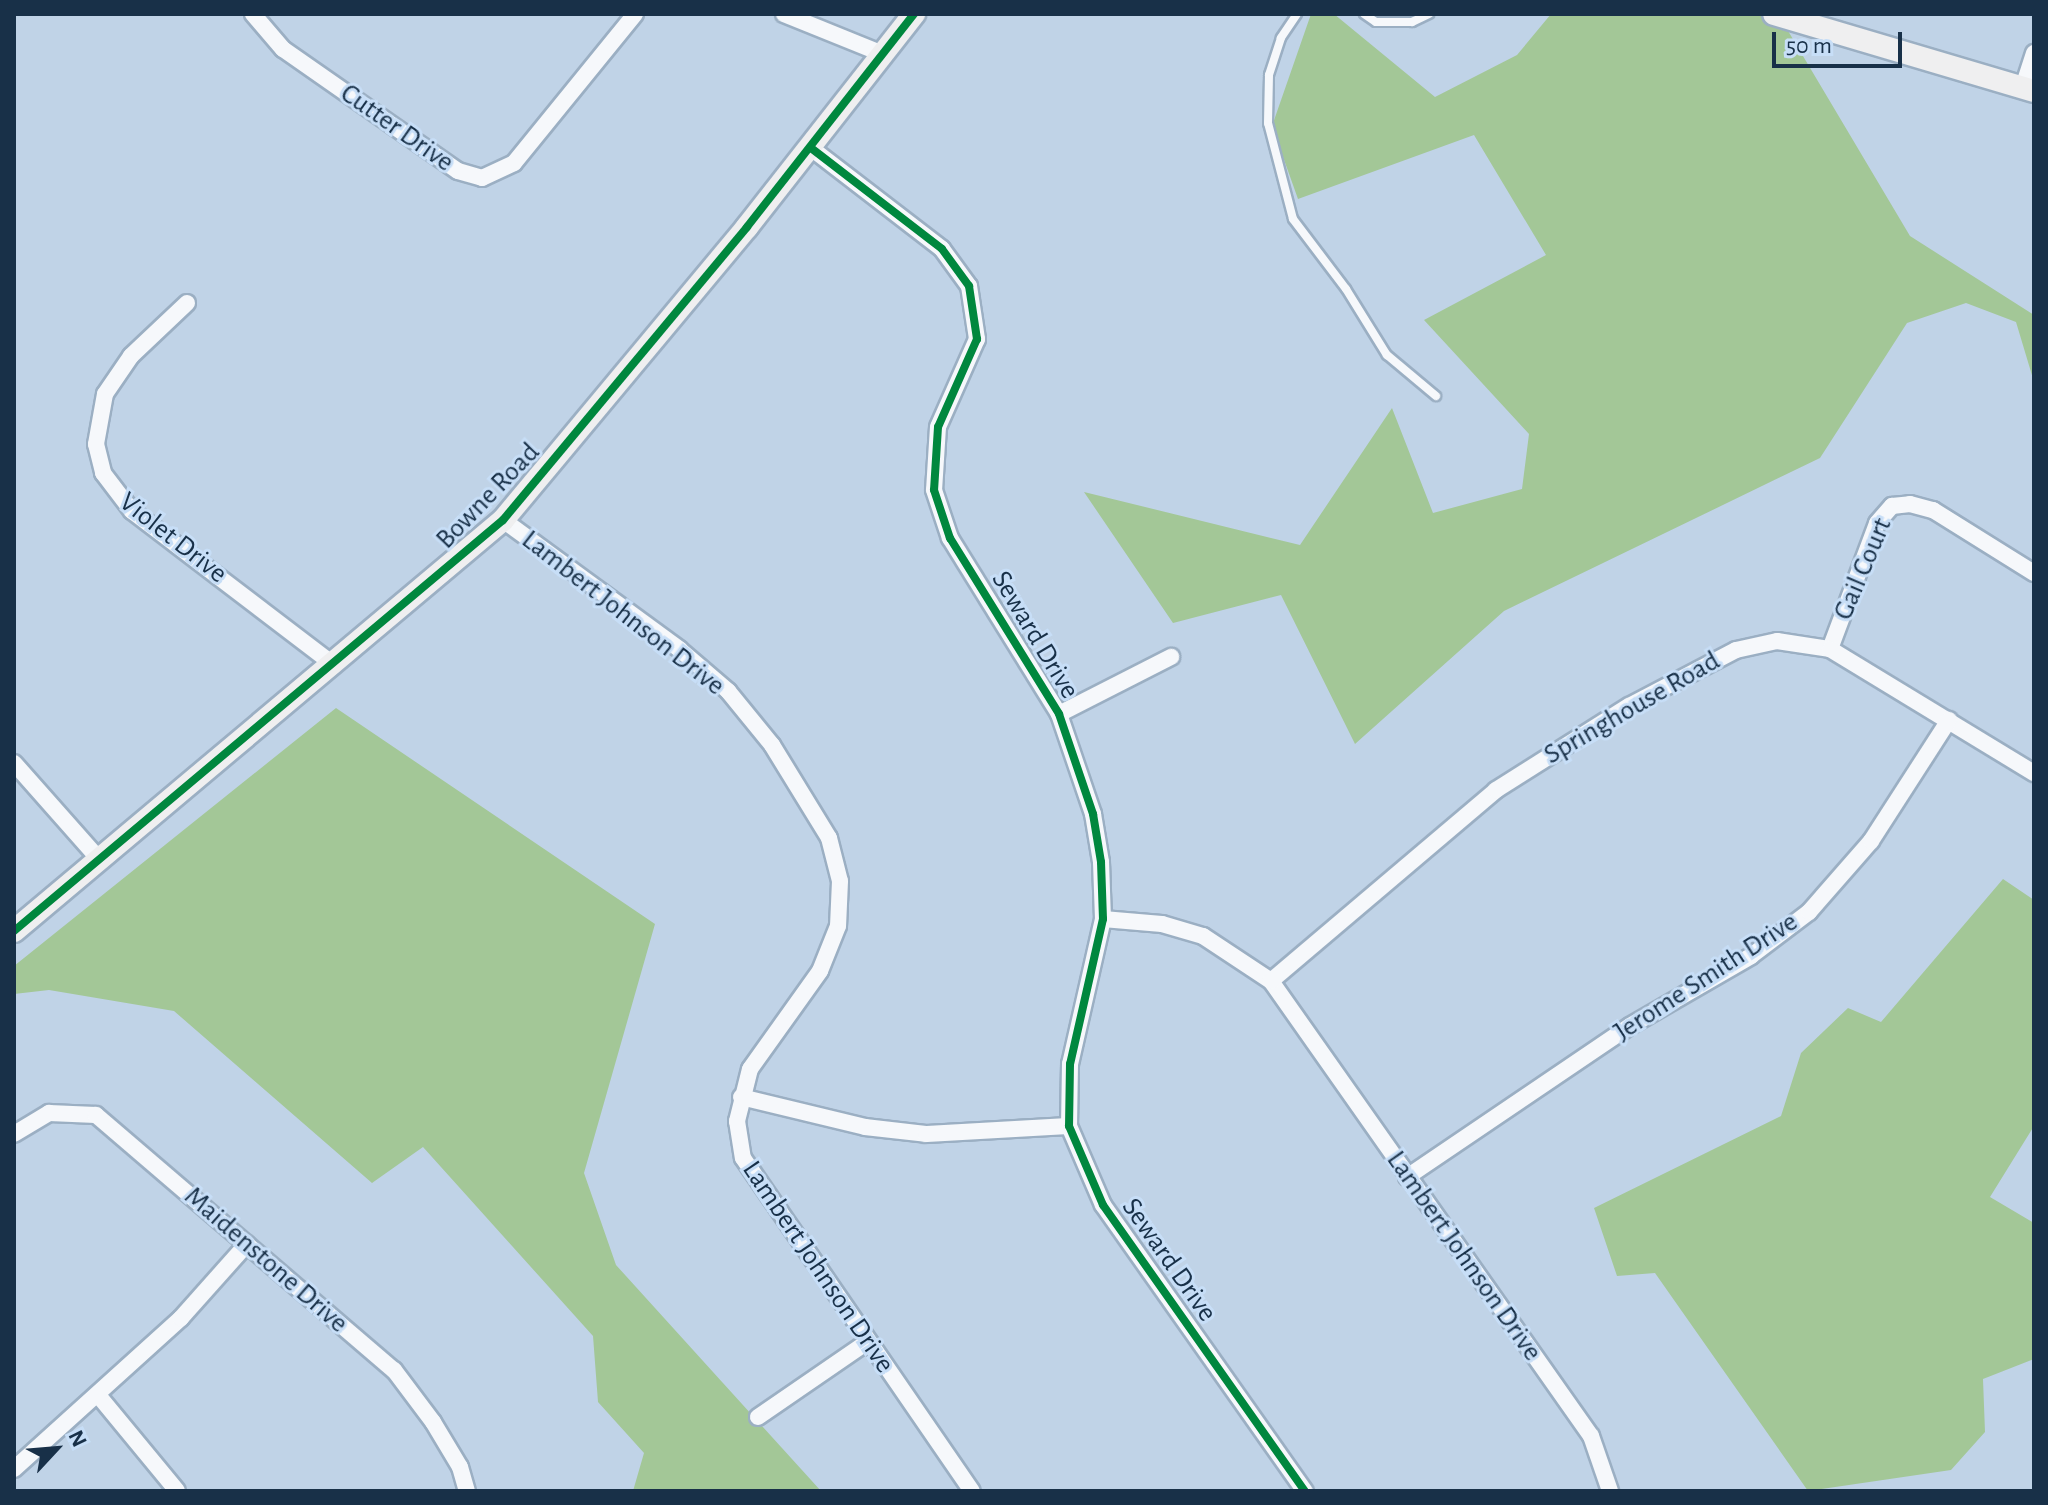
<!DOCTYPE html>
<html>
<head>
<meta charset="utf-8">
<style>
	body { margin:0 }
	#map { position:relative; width:2048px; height:1505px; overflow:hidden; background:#c0d3e7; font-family:"Alegreya Sans",sans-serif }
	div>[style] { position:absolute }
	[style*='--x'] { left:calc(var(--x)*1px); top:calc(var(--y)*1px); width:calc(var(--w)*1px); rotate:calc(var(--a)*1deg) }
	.green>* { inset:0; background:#a3c797 }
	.roads { filter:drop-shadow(2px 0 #9bafc3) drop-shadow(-2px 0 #9bafc3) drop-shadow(0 2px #9bafc3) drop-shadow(0 -2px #9bafc3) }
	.lane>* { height:8px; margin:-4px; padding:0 4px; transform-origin:4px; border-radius:4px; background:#f6f8fb }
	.street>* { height:16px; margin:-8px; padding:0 8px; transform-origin:8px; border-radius:8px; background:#f6f8fb }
	.secondary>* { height:22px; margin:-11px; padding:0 11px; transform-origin:11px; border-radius:11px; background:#efeff0 }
	.cycleway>* { height:8px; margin:-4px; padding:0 4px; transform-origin:4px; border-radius:4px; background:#00873e }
	span { translate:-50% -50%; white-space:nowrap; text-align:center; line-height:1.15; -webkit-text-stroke:6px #c7def7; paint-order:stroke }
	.street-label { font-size:28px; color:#183048 }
	.frame { position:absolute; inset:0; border:16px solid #183048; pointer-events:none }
	.north { position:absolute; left:16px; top:1409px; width:80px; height:80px; -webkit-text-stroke:6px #c7def7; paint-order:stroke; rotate:64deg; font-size:22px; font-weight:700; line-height:32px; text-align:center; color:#183048 }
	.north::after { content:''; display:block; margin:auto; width:28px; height:36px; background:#183048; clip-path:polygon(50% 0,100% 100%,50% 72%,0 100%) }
	.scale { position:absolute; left:1772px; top:32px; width:130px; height:36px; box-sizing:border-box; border:4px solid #183048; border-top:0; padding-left:10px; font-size:24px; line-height:28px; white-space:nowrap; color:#183048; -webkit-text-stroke:6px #c7def7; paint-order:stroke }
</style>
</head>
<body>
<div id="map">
	<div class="green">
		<i style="clip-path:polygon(1311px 14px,1334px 14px,1435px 97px,1517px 55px,1551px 14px,1778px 14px,1910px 236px,2034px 315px,2034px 382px,2016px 322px,1966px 303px,1907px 323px,1820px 458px,1504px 611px,1355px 744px,1281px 595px,1173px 623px,1084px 492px,1300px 545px,1392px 408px,1433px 513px,1522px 489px,1529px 434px,1424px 320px,1546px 255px,1474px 135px,1298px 199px,1272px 126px)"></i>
		<i style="clip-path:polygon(336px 708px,655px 924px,584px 1173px,616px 1265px,821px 1491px,633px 1491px,644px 1453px,598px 1402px,593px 1336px,423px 1147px,372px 1183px,174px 1011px,49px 990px,14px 994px,14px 966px)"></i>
		<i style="clip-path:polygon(2003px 879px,2034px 900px,2034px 1126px,1990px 1197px,2034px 1223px,2034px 1359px,1983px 1379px,1985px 1432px,1951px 1470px,1808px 1491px,1655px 1273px,1617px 1276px,1594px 1208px,1781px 1116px,1801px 1053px,1848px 1008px,1881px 1022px)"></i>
	</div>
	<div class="roads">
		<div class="lane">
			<i style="--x:1297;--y:14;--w:29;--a:124"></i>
			<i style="--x:1281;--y:38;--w:39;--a:108"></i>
			<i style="--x:1269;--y:75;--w:48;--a:91.2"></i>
			<i style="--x:1268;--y:123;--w:99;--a:75.4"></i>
			<i style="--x:1293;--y:219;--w:88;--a:52.9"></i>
			<i style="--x:1346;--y:289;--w:78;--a:58.2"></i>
			<i style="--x:1387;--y:355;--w:64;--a:39.9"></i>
			<i style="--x:1364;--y:14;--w:14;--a:34"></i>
			<i style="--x:1376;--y:22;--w:36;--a:0"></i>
			<i style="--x:1412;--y:22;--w:19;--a:-25"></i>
		</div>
		<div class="street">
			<i style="--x:253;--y:14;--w:46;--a:49.4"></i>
			<i style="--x:283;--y:49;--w:213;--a:34.9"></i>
			<i style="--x:458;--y:171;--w:25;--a:16"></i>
			<i style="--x:482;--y:178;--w:35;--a:-25"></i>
			<i style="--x:514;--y:163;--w:192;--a:-50.9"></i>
			<i style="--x:784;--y:14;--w:107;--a:22"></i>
			<i style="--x:2023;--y:87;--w:36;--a:-72"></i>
			<i style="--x:811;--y:148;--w:165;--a:37.6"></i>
			<i style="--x:942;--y:249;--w:46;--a:53.9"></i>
			<i style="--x:969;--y:286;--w:54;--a:81.4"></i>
			<i style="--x:977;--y:339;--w:96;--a:113.9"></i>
			<i style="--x:938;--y:427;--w:63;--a:93.6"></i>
			<i style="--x:934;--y:490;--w:51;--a:71.6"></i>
			<i style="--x:950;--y:538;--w:207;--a:58.2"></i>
			<i style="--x:1059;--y:714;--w:106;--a:71.2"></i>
			<i style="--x:1093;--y:814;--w:49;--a:80.5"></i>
			<i style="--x:1101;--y:862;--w:57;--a:88"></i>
			<i style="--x:1103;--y:919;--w:149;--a:102.8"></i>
			<i style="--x:1070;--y:1064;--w:62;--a:90.9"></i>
			<i style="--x:1069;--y:1126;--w:86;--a:66.7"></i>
			<i style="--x:1103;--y:1205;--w:350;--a:54.8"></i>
			<i style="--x:187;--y:303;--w:77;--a:136.6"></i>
			<i style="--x:131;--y:356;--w:46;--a:124.4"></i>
			<i style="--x:105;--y:394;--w:51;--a:100.2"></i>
			<i style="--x:96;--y:444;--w:30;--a:76"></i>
			<i style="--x:103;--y:473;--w:48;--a:52.7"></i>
			<i style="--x:132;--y:511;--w:254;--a:37.3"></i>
			<i style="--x:503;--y:520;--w:218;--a:36.2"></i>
			<i style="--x:679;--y:649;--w:65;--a:40.6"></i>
			<i style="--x:728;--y:691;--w:70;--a:50.8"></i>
			<i style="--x:772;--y:745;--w:109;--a:58.5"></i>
			<i style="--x:829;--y:838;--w:44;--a:75.7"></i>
			<i style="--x:840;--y:881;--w:45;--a:92.5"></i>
			<i style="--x:838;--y:926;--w:48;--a:111.8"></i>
			<i style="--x:820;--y:971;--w:120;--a:125.5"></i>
			<i style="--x:750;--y:1069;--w:54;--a:104"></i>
			<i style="--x:737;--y:1121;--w:37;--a:81"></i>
			<i style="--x:743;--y:1158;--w:404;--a:55.5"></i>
			<i style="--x:1830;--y:649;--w:134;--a:-69.5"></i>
			<i style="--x:1877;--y:523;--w:23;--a:-49"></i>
			<i style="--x:1892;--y:506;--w:18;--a:-6"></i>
			<i style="--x:1910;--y:504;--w:24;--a:15"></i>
			<i style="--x:1933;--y:510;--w:119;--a:32"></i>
			<i style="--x:1059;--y:714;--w:126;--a:-27"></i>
			<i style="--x:14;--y:763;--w:127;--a:48.5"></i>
			<i style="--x:1103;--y:919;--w:59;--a:4.8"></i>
			<i style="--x:1162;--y:924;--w:43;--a:16.3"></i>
			<i style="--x:1203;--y:936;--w:82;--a:33.5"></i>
			<i style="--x:1271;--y:981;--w:556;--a:54.88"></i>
			<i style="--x:1591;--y:1436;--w:58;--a:70.9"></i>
			<i style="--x:1271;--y:981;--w:295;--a:-40.3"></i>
			<i style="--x:1496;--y:790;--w:157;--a:-32.3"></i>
			<i style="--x:1629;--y:706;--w:121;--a:-27.6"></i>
			<i style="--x:1736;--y:650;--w:42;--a:-12.4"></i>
			<i style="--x:1777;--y:641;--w:54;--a:8.6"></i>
			<i style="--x:1830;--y:649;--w:239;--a:31.3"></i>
			<i style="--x:741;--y:1097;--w:128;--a:13.6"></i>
			<i style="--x:865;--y:1127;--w:61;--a:6.5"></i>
			<i style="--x:926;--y:1134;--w:143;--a:-3.2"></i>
			<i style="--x:14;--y:1134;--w:41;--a:-31"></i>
			<i style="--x:49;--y:1113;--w:47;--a:2.4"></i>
			<i style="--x:96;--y:1115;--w:392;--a:40.6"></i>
			<i style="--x:394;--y:1370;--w:65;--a:53.1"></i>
			<i style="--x:433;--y:1422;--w:52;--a:59"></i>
			<i style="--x:460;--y:1467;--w:25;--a:74"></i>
			<i style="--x:1407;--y:1177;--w:269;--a:-34.1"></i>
			<i style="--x:1630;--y:1026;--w:140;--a:-30"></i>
			<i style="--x:1751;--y:956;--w:73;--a:-37.2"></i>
			<i style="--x:1809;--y:912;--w:94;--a:-48.9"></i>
			<i style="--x:1871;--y:841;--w:144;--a:-57.2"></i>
			<i style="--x:98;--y:1395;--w:124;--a:50.5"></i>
			<i style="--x:758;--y:1417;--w:132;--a:-34.5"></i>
			<i style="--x:14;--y:1469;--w:225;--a:-42.1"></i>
			<i style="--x:181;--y:1318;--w:99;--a:-48.3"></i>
		</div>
		<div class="secondary">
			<i style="--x:1774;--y:14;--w:271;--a:16.5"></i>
			<i style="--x:14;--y:931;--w:639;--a:-40.05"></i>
			<i style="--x:503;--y:520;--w:381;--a:-50.2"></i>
			<i style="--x:747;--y:227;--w:271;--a:-51.9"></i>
		</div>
	</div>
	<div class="cycleway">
		<i style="--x:811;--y:148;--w:165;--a:37.6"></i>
		<i style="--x:942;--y:249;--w:46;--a:53.9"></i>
		<i style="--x:969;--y:286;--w:54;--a:81.4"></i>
		<i style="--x:977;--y:339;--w:96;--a:113.9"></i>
		<i style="--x:938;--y:427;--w:63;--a:93.6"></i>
		<i style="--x:934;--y:490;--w:51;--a:71.6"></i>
		<i style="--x:950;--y:538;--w:207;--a:58.2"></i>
		<i style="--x:1059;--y:714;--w:106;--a:71.2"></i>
		<i style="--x:1093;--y:814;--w:49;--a:80.5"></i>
		<i style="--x:1101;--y:862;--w:57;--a:88"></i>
		<i style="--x:1103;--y:919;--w:149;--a:102.8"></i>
		<i style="--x:1070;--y:1064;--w:62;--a:90.9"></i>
		<i style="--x:1069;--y:1126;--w:86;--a:66.7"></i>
		<i style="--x:1103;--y:1205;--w:350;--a:54.8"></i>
		<i style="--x:14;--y:931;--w:639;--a:-40.05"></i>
		<i style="--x:503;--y:520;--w:381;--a:-50.2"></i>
		<i style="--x:747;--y:227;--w:271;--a:-51.9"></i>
	</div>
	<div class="street-label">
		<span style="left:397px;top:128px;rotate:35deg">Cutter Drive</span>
		<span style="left:488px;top:496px;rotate:-46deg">Bowne Road</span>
		<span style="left:173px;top:538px;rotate:38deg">Violet Drive</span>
		<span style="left:1863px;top:569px;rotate:-67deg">Gail Court</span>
		<span style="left:623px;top:613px;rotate:38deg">Lambert Johnson Drive</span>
		<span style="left:1035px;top:635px;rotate:59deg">Seward Drive</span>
		<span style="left:1632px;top:708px;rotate:-30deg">Springhouse Road</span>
		<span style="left:1706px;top:977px;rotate:-33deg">Jerome Smith Drive</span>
		<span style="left:1464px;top:1256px;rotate:55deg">Lambert Johnson Drive</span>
		<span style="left:266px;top:1260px;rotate:41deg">Maidenstone Drive</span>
		<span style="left:1169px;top:1260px;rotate:55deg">Seward Drive</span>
		<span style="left:818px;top:1267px;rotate:56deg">Lambert Johnson Drive</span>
	</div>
	<div class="frame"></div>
	<div class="north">N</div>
	<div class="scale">50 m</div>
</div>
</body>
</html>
